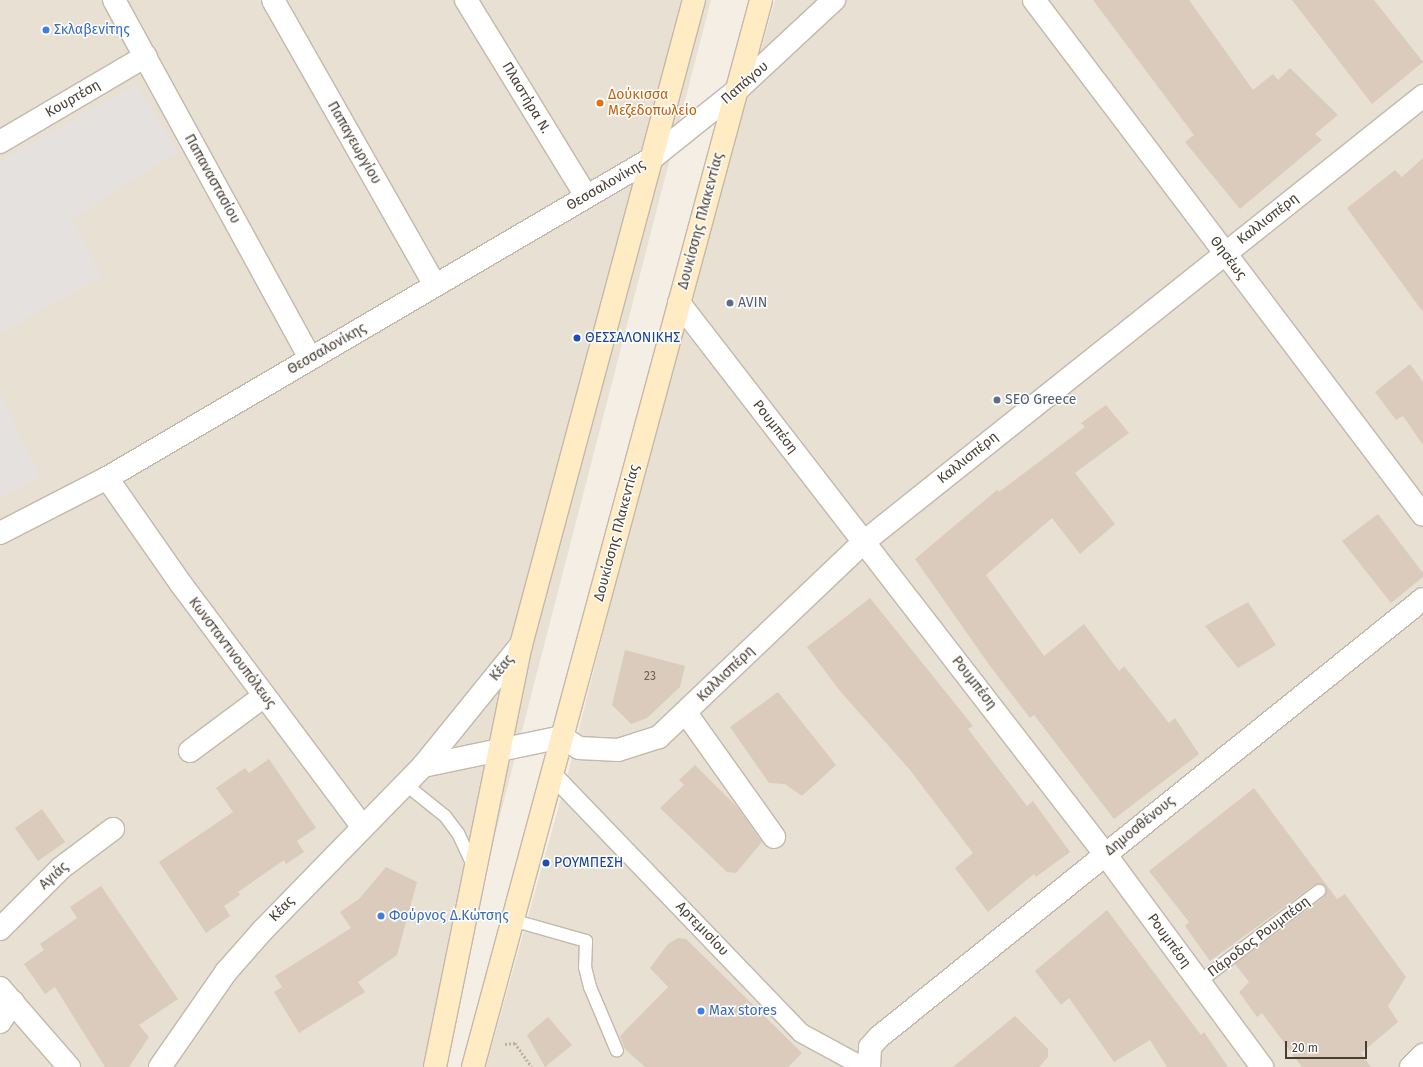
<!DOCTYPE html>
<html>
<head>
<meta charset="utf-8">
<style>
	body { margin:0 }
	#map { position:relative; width:1423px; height:1067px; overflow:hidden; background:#f4eee5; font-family:"Fira Sans",sans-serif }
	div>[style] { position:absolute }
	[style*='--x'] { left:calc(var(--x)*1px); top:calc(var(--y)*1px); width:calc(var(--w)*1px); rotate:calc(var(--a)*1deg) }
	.residential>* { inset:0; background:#e8e0d2 }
	.parking>* { inset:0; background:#e4e1de }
	.building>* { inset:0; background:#dacbbc }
	.path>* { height:2.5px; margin-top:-1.25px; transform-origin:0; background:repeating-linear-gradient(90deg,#c3b097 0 2px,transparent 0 4px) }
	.roads { filter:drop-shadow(1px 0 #c3b8aa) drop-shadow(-1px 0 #c3b8aa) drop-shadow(0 1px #c3b8aa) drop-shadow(0 -1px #c3b8aa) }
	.service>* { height:12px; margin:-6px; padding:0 6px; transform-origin:6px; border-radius:6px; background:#fff }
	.pedestrian>* { height:18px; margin:-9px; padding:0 9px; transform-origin:9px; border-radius:9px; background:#fff }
	.minor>* { height:22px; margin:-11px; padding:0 11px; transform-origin:11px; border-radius:11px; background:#fff }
	.tertiary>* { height:22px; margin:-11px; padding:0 11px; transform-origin:11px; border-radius:11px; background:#fff }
	.secondary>* { height:22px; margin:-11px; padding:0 11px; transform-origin:11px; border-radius:11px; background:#ffebc4 }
	.dots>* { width:11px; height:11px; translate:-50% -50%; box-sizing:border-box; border:2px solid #fff; border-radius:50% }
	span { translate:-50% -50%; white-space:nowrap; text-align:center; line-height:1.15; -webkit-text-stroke:3px #fff; paint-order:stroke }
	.number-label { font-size:12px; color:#6c6156 }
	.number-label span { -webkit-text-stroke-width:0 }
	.shop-label { font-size:14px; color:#366cbe }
	.left { translate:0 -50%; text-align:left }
	.street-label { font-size:14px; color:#473e34 }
	.food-label { font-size:14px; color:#c56008 }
	.service-label { font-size:14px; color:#4e5e75 }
	.transit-label { font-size:14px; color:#164399 }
	.scale { position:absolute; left:1285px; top:1041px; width:82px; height:18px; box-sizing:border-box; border:2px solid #473e34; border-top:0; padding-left:5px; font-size:12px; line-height:14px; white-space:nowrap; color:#473e34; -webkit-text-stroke:3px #fff; paint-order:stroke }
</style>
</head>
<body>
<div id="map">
	<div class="residential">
		<i style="clip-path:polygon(0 0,711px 0,435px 1067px,0 1067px)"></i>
		<i style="clip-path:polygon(775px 0,1423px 0,1423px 1050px,1404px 1067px,1272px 1067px,688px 308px)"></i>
		<i style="clip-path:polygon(680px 326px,873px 564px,1257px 1067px,486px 1067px,567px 777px)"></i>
	</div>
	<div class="parking">
		<i style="clip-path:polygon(136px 84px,178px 152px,73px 218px,102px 276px,0 334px,0 162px)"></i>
		<i style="clip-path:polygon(0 391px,39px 477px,0 499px)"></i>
	</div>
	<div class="building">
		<i style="clip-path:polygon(1093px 0,1189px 0,1253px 90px,1273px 74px,1278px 80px,1290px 68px,1338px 115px,1315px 134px,1322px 140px,1240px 209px,1185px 142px,1194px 135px)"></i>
		<i style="clip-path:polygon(1292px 0,1374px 0,1423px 62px,1372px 104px)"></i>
		<i style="clip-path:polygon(1423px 158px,1423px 312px,1347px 208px,1395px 170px,1402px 177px)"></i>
		<i style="clip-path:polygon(1410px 364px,1423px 382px,1423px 445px,1403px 416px,1396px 420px,1375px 392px)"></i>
		<i style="clip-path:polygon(1106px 405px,1129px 433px,1075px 473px,1115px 524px,1080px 554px,1052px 518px,986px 575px,1044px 656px,1084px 624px,1119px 671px,1124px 666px,1169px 723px,1175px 718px,1199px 754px,1114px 819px,1034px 715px,1030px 718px,990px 666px,915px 559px,997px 490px,999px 492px,1085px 427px,1081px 423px)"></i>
		<i style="clip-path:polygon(1378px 514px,1423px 573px,1423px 577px,1391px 603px,1342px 541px)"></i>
		<i style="clip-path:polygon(870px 598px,973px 726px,968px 729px,1027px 806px,1033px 801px,1070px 852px,1036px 877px,1034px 874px,988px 912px,955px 868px,973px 853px,910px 770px,840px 691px,807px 647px)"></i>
		<i style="clip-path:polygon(1248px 602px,1276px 645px,1238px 668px,1205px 626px)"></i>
		<i style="clip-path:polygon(625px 650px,685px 666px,680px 687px,647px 718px,631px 724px,612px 705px)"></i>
		<i style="clip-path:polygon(778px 692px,836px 765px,802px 796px,785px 784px,769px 783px,730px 727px)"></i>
		<i style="clip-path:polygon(269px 759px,316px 828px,297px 841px,304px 852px,286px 864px,284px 860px,238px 892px,240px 895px,224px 906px,230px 916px,206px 933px,159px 862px,233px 812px,216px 788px,245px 768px,249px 773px)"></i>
		<i style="clip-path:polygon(695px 765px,738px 808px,762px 842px,736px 873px,727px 872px,660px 808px,684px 785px,679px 780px)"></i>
		<i style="clip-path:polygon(1254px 788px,1337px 899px,1345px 894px,1406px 977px,1388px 1006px,1398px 1022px,1361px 1053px,1371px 1067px,1302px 1067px,1262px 1013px,1257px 1017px,1239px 992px,1249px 982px,1235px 964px,1324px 897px,1325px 886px,1314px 885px,1210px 961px,1185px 926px,1189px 922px,1149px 871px)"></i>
		<i style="clip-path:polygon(42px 809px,65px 842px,38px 861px,15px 828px)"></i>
		<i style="clip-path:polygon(386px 867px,417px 882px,397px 955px,358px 982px,365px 992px,299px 1033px,274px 992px,282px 987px,275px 976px,351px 928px,340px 912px,359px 899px)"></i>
		<i style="clip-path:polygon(101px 886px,178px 999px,139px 1025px,149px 1037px,129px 1067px,105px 1067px,55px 987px,45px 994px,24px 964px,44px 950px,40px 944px,77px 918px,70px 907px)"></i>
		<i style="clip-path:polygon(1107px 910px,1201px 1035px,1204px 1032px,1228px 1067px,1167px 1067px,1150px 1040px,1114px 1062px,1069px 998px,1061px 1005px,1035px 971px)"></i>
		<i style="clip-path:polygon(678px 938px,686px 939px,802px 1053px,788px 1067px,645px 1067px,625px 1049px,620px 1036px,668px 987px,650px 968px,668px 944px)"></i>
		<i style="clip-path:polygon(1015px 1016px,1048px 1049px,1048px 1057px,1039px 1067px,953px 1067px)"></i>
		<i style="clip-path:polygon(548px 1017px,572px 1045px,545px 1067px,527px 1035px)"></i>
	</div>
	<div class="path">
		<i style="--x:505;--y:1044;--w:10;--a:-6"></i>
		<i style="--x:515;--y:1043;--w:29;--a:55"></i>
	</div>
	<div class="roads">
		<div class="service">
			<i style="--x:405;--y:784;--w:51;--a:38.7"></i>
			<i style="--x:445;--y:816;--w:21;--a:53"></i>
			<i style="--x:458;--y:833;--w:38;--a:65"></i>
			<i style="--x:512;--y:920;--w:77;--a:15.8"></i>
			<i style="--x:586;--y:941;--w:26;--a:92"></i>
			<i style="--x:585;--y:967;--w:21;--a:76"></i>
			<i style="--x:590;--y:987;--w:69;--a:67.1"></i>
			<i style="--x:1199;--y:982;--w:151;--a:-37.2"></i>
		</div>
		<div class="pedestrian">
			<i style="--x:552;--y:774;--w:359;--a:46.1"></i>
			<i style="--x:801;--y:1033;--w:72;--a:28.4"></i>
		</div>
		<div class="minor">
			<i style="--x:114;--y:0;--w:408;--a:61.3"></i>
			<i style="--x:273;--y:0;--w:328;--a:60.4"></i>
			<i style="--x:466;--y:0;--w:230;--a:58.5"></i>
			<i style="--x:0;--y:142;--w:169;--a:-30.5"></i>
			<i style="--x:679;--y:303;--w:696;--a:52.29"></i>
			<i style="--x:1105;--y:854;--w:265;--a:53.6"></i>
			<i style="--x:107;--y:478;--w:129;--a:55.1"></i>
			<i style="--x:181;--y:584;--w:302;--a:53.2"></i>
			<i style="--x:0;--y:533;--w:120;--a:-27.2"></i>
			<i style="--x:107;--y:478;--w:631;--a:-30.39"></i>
			<i style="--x:651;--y:159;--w:109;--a:-38.7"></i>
			<i style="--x:736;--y:91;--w:134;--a:-42.9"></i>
			<i style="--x:686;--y:713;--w:152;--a:54.6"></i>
			<i style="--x:190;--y:751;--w:92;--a:-36.6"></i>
			<i style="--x:423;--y:766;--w:142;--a:-11.8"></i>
			<i style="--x:562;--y:737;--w:20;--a:33"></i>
			<i style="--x:579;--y:748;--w:39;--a:3"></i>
			<i style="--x:618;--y:750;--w:43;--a:-17.6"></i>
			<i style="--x:659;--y:737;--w:284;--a:-43.6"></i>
			<i style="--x:865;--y:541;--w:714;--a:-38.57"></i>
			<i style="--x:0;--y:929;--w:86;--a:-45"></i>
			<i style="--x:61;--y:868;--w:65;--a:-36.9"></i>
			<i style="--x:0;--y:988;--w:105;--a:48.9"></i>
			<i style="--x:0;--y:1022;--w:24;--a:-57"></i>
			<i style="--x:160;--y:1067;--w:116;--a:-55.2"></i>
			<i style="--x:226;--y:972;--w:55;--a:-48.7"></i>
			<i style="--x:262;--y:931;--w:231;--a:-45.7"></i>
			<i style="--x:423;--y:766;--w:156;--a:-51"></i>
			<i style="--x:869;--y:1067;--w:20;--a:-87"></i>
			<i style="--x:870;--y:1047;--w:13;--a:-48"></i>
			<i style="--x:879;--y:1037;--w:698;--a:-38.84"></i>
			<i style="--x:1411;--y:1067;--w:17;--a:-45"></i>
		</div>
		<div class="tertiary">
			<i style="--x:1034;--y:0;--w:645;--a:52.93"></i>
		</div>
		<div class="secondary">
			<i style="--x:435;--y:1067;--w:431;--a:-78.5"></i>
			<i style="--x:521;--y:645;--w:668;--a:-74.99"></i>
			<i style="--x:473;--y:1067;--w:1105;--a:-74.89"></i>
		</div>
	</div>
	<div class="dots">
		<i style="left:46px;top:30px;background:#3f7fe0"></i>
		<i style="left:600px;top:103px;background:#e8710a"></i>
		<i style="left:730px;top:303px;background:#5c6f8a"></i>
		<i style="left:577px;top:338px;background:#1a4fb4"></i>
		<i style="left:997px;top:400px;background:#5c6f8a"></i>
		<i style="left:546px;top:863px;background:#1a4fb4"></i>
		<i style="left:381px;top:916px;background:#3f7fe0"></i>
		<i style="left:701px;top:1011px;background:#3f7fe0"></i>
	</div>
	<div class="number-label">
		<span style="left:650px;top:677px">23</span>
	</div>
	<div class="shop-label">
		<span class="left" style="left:54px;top:30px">Σκλαβενίτης</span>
		<span class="left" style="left:389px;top:916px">Φούρνος Δ.Κώτσης</span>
		<span class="left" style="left:709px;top:1011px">Max stores</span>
	</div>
	<div class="street-label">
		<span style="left:745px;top:83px;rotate:-41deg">Παπάγου</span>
		<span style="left:526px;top:98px;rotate:59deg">Πλαστήρα Ν.</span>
		<span style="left:73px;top:99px;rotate:-30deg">Κουρτέση</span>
		<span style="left:354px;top:143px;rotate:60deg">Παπαγεωργίου</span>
		<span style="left:212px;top:179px;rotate:61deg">Παπαναστασίου</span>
		<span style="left:606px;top:185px;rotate:-30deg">Θεσσαλονίκης</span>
		<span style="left:1268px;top:219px;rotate:-38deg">Καλλισπέρη</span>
		<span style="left:701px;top:221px;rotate:-75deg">Δουκίσσης Πλακεντίας</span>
		<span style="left:1228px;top:258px;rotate:53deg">Θησέως</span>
		<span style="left:327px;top:349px;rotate:-30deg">Θεσσαλονίκης</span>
		<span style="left:775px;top:427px;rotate:52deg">Ρουμπέση</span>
		<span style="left:968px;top:458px;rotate:-39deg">Καλλισπέρη</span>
		<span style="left:617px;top:533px;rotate:-75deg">Δουκίσσης Πλακεντίας</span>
		<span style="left:232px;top:653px;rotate:53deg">Κωνσταντινουπόλεως</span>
		<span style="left:502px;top:668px;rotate:-51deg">Κέας</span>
		<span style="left:726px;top:674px;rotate:-44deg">Καλλισπέρη</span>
		<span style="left:974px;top:683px;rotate:52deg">Ρουμπέση</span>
		<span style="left:1140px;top:826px;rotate:-39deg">Δημοσθένους</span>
		<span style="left:54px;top:876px;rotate:-42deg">Αγιάς</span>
		<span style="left:282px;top:909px;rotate:-46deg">Κέας</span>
		<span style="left:702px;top:929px;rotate:46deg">Αρτεμισίου</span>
		<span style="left:1259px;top:937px;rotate:-37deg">Πάροδος Ρουμπέση</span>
		<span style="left:1169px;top:941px;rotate:54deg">Ρουμπέση</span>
	</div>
	<div class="food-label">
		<span class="left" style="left:608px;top:103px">Δούκισσα<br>Μεζεδοπωλείο</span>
	</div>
	<div class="service-label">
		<span class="left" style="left:738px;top:303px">AVIN</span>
		<span class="left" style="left:1005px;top:400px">SEO Greece</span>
	</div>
	<div class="transit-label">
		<span class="left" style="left:585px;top:338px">ΘΕΣΣΑΛΟΝΙΚΗΣ</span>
		<span class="left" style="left:554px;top:863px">ΡΟΥΜΠΕΣΗ</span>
	</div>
	<div class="scale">20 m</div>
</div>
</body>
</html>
